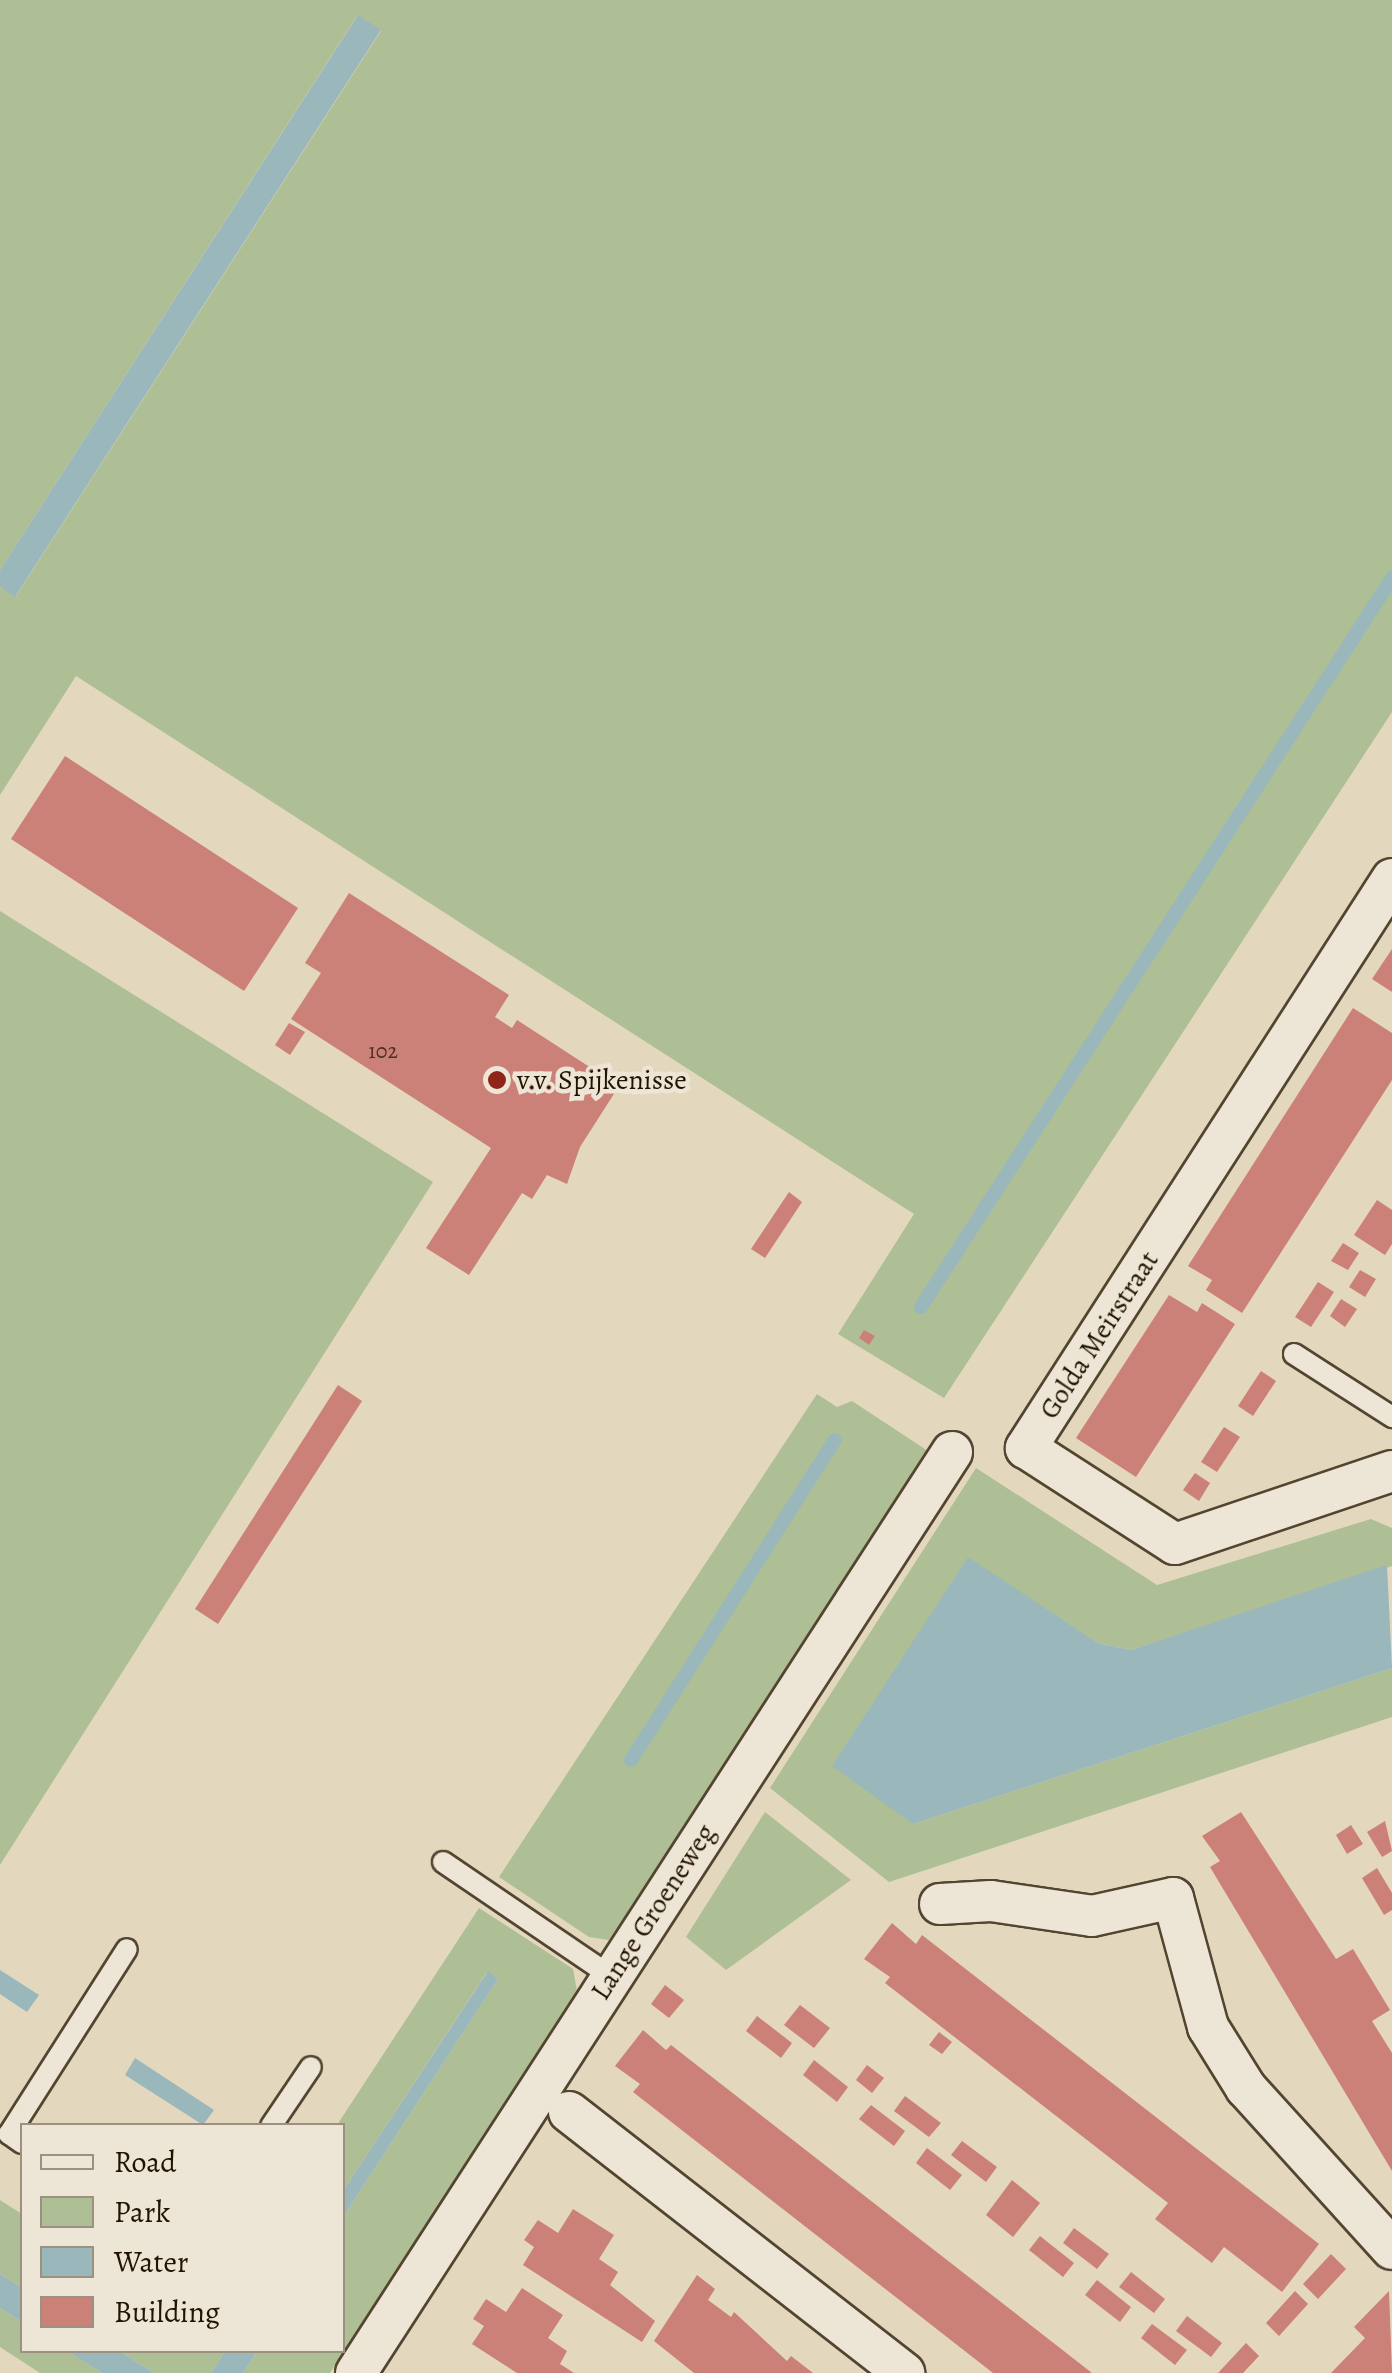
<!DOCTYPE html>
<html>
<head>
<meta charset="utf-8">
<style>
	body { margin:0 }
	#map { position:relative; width:1392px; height:2373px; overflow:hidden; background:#e3d7be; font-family:Alegreya,serif }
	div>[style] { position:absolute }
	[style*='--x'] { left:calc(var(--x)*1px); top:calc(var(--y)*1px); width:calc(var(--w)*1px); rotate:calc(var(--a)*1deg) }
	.green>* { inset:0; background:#aebf96 }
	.water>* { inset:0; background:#9ab7bc }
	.stream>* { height:14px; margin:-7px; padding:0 7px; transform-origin:7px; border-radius:7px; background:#9ab7bc }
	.building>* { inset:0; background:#cb8078 }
	.roads { filter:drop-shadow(2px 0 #534530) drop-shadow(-2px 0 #534530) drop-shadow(0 2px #534530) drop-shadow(0 -2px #534530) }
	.lane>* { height:20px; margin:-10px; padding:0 10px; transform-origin:10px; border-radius:10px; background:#ede5d5 }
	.street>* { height:40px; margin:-20px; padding:0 20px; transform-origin:20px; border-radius:20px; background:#ede5d5 }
	.dots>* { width:28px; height:28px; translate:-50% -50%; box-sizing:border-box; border:5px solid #ede5d5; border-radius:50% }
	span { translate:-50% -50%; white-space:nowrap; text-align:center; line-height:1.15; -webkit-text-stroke:9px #ede5d5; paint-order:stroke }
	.number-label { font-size:22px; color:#4d2f1e }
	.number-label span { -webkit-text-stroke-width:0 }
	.poi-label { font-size:28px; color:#231400 }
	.left { translate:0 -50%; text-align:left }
	.street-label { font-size:28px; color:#231400 }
	.legend { position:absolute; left:20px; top:2123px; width:325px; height:230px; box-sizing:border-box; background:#ede5d5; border:2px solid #9c9180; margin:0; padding:12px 18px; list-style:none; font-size:30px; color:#231400 }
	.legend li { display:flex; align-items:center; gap:20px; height:50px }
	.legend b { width:50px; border:2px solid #9c9180 }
</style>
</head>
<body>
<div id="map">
	<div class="green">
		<i style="clip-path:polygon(0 0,1392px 0,1392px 712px,944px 1398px,838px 1334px,914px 1214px,76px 676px,0 795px,0 587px,16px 596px,381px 31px,357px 16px,0 570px)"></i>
		<i style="clip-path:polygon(0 911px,433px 1182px,0 1865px)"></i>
		<i style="clip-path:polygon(817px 1394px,837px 1407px,852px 1401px,934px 1455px,630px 1928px,621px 1923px,609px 1940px,589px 1937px,499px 1877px)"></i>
		<i style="clip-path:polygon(976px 1468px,1157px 1585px,1371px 1519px,1392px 1528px,1392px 1566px,1131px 1650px,1098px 1643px,968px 1558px,913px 1824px,1392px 1668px,1392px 1717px,889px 1882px,770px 1788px)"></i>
		<i style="clip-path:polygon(765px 1812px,851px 1880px,726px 1970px,686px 1937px)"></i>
		<i style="clip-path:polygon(479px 1908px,573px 1969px,577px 1991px,330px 2373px,243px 2373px,257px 2351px,342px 2350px,343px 2217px,498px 1979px,487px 1972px,343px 2191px,342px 2126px,337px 2125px)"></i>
		<i style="clip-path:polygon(0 2200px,22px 2214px,22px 2288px,0 2274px)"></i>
		<i style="clip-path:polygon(0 2308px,22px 2322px,22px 2350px,67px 2351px,102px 2373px,40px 2373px,0 2347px)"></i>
		<i style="clip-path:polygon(119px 2351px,225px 2351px,211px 2373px,154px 2373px)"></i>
	</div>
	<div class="water">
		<i style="clip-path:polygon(358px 15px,381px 30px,15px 597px,0 587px,0 570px)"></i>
		<i style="clip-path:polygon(968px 1557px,1098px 1643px,1131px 1650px,1387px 1565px,1392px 1668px,913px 1824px,832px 1766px)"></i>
		<i style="clip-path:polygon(0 1970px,39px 1995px,27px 2012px,0 1994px)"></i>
		<i style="clip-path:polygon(488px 1971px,498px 1979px,343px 2217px,343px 2191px)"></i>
		<i style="clip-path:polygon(135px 2058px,214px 2110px,203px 2125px,125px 2075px)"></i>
		<i style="clip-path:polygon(0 2274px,22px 2288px,22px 2322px,0 2308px)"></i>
		<i style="clip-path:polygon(67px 2351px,119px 2351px,154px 2373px,102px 2373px)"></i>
		<i style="clip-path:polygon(225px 2351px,225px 2350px,257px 2351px,243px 2373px,211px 2373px)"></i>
	</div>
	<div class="stream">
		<i style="--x:921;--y:1307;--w:868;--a:-57.13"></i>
		<i style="--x:631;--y:1760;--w:379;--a:-57.5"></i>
	</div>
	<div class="building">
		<i style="clip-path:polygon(65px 756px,298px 908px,244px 991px,11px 839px)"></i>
		<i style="clip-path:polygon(349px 893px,509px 995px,495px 1017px,512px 1028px,517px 1020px,619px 1086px,580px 1147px,567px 1184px,547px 1175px,532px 1199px,522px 1193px,469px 1275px,426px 1248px,491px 1148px,291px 1019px,321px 973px,305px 963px)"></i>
		<i style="clip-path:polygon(1392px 949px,1392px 992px,1372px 979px)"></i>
		<i style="clip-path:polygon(1353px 1008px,1392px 1033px,1392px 1080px,1242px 1313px,1206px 1290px,1212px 1280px,1188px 1266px)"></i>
		<i style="clip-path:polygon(289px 1023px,305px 1032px,290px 1055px,275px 1045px)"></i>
		<i style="clip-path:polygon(789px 1192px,802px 1202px,765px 1258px,751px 1249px)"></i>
		<i style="clip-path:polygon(1377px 1200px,1392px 1210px,1392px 1244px,1385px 1255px,1354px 1235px)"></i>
		<i style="clip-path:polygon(1343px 1243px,1359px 1253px,1348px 1270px,1331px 1261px)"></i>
		<i style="clip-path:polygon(1360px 1270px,1376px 1279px,1365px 1297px,1349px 1287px)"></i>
		<i style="clip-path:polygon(1318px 1282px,1334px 1292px,1311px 1327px,1295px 1317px)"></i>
		<i style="clip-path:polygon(1169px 1295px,1197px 1312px,1202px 1303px,1235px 1324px,1136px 1477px,1076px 1438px)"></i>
		<i style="clip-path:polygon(1341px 1299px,1357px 1309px,1345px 1327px,1330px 1316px)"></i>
		<i style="clip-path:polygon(864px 1330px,875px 1336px,869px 1345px,859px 1338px)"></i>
		<i style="clip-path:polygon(1261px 1371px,1276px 1381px,1253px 1416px,1238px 1406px)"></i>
		<i style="clip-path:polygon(338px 1385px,362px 1401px,218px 1624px,195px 1609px)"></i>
		<i style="clip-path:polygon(1224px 1427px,1240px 1437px,1217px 1472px,1201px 1462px)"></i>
		<i style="clip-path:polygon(1195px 1473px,1210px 1483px,1199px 1501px,1183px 1490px)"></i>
		<i style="clip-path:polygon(1241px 1812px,1336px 1959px,1353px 1949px,1390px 2010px,1372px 2021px,1392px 2053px,1392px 2171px,1210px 1867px,1220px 1861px,1202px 1836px)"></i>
		<i style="clip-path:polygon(1385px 1821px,1392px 1851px,1382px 1857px,1367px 1832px)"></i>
		<i style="clip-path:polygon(1351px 1825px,1363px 1844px,1347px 1854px,1336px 1835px)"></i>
		<i style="clip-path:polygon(1377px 1868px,1392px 1893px,1392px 1910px,1384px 1915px,1362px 1878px)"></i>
		<i style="clip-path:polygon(892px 1923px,916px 1944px,922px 1935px,1319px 2244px,1282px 2292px,1224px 2247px,1212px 2263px,1155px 2219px,1168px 2203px,885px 1983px,890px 1977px,864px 1959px)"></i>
		<i style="clip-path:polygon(665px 1985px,684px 2000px,669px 2018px,651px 2004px)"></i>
		<i style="clip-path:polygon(800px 2005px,830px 2028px,814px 2048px,784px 2025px)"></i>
		<i style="clip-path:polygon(757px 2016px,792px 2043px,781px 2058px,746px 2031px)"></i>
		<i style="clip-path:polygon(643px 2030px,666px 2050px,671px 2045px,1092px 2373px,993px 2373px,633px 2092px,640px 2084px,615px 2066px)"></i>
		<i style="clip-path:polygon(939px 2032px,952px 2042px,942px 2054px,929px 2045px)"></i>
		<i style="clip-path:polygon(814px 2060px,848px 2087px,837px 2102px,803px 2075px)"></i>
		<i style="clip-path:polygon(867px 2065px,884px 2078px,872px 2093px,856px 2080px)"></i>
		<i style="clip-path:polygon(905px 2096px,941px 2123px,929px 2137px,894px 2111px)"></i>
		<i style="clip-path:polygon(871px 2105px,905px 2131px,894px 2146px,859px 2119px)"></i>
		<i style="clip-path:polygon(962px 2141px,997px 2167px,986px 2182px,951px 2155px)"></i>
		<i style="clip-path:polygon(927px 2148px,962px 2175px,950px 2190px,916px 2163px)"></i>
		<i style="clip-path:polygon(1012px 2180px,1040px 2203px,1013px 2237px,986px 2215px)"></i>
		<i style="clip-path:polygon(573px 2209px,614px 2235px,599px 2259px,618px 2272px,610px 2285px,655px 2321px,642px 2342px,523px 2265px,534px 2247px,524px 2240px,538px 2220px,558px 2233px)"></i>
		<i style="clip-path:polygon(1074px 2228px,1109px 2254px,1097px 2269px,1063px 2243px)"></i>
		<i style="clip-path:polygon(1040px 2236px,1074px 2263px,1063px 2277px,1029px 2250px)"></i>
		<i style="clip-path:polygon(1331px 2254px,1346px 2269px,1318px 2299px,1303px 2284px)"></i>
		<i style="clip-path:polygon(1131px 2272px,1165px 2299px,1154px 2313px,1119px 2287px)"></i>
		<i style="clip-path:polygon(697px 2275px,715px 2289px,708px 2300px,731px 2317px,734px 2312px,787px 2361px,791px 2356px,813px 2373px,694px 2373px,654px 2341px)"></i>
		<i style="clip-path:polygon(1097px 2280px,1131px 2307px,1120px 2322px,1085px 2295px)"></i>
		<i style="clip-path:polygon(522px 2288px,563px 2315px,548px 2338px,567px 2351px,560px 2364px,574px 2373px,517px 2373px,472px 2344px,484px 2326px,473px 2319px,486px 2299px,506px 2312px)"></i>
		<i style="clip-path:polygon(1295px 2291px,1308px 2304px,1279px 2336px,1266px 2323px)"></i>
		<i style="clip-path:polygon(1389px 2291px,1392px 2373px,1331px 2373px,1365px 2338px,1354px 2327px)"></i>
		<i style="clip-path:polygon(1187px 2316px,1222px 2343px,1211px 2357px,1176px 2331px)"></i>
		<i style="clip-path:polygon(1152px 2324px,1187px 2350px,1175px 2365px,1141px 2338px)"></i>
		<i style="clip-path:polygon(1246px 2343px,1259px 2356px,1243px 2373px,1218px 2373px)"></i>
	</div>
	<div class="roads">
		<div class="lane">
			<i style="--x:1294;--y:1354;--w:117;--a:32.7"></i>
			<i style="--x:443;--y:1862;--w:203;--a:34.2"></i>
			<i style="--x:271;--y:2126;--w:71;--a:-55.9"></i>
			<i style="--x:22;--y:2143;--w:16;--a:-145"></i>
			<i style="--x:9;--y:2134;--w:219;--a:-57.5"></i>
		</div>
		<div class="street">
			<i style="--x:1392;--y:879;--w:677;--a:122.75"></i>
			<i style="--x:1026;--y:1448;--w:177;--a:32.8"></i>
			<i style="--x:1175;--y:1544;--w:229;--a:-18.6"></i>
			<i style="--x:940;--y:1904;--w:51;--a:-3.4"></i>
			<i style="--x:991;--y:1901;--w:102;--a:8.4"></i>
			<i style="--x:1092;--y:1916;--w:83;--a:-12.5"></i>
			<i style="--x:1173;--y:1898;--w:134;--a:74.8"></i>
			<i style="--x:1208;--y:2027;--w:72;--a:58.1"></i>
			<i style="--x:1246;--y:2088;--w:217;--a:47.8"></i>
			<i style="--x:569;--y:2112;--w:425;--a:37.9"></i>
			<i style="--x:356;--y:2373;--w:1097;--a:-57.09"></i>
		</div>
	</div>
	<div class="dots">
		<i style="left:497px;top:1080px;background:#8f2418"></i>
	</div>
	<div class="number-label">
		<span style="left:383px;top:1052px">102</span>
	</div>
	<div class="poi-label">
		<span class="left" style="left:517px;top:1080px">v.v. Spijkenisse</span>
	</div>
	<div class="street-label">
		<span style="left:1099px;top:1335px;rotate:-57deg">Golda Meirstraat</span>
		<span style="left:653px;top:1912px;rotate:-57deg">Lange Groeneweg</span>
	</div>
	<ul class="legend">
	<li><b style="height:12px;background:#ede5d5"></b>Road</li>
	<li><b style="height:28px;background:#aebf96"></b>Park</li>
	<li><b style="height:28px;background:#9ab7bc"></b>Water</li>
	<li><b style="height:28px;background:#cb8078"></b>Building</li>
	</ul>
</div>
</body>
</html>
